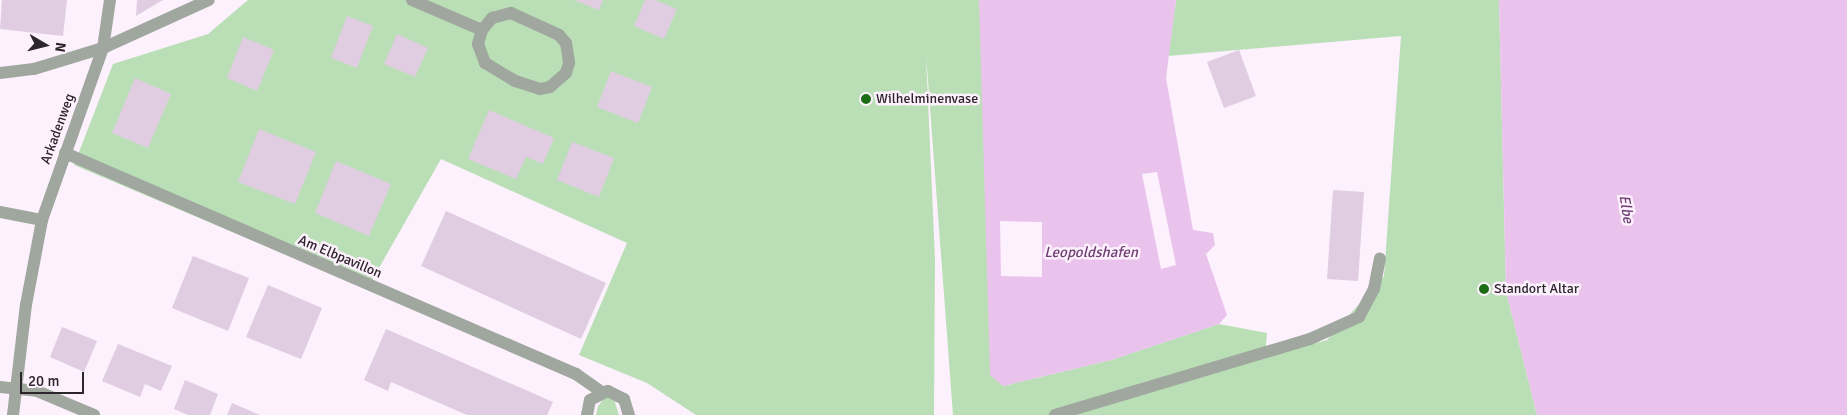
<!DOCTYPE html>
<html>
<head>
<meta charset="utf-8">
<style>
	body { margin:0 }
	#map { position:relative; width:1847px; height:415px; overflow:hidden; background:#fdf1fd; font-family:Signika,sans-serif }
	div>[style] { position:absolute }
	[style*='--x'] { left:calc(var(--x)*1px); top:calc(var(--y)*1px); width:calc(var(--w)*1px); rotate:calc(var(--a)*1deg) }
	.green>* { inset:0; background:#badfb6 }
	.water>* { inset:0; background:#eac3ec }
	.pier>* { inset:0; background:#fdf1fd }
	.building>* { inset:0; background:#e0cde1 }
	.minor>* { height:12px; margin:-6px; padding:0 6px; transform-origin:6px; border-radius:6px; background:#9fa79e }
	.dots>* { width:14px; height:14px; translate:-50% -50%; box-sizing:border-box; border:2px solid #fdf1fd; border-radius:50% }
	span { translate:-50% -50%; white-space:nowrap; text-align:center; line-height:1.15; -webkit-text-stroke:5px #fdf1fd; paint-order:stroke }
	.poi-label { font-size:14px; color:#2c252c }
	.left { translate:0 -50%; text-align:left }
	.street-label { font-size:14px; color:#2c252c }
	.water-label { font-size:15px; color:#6f3f73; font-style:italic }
	.north { position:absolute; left:20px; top:20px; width:50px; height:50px; -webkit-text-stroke:4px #fdf1fd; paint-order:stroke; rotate:98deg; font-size:14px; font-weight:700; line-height:20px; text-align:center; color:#2c252c }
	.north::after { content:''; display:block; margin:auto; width:18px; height:22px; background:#2c252c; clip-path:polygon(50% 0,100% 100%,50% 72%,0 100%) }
	.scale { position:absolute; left:20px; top:372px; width:64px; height:22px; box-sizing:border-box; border:2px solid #2c252c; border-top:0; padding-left:6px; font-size:15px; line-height:18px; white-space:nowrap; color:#2c252c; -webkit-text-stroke:4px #fdf1fd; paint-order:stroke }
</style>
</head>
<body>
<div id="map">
	<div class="green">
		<i style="clip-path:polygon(248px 0,979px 0,1003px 386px,1111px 360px,1219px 324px,1267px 333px,1265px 357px,1327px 340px,1384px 276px,1401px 36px,1168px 56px,1176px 0,1499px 0,1506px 291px,1537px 415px,953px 415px,926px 54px,935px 259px,934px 415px,696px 415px,647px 383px,579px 355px,627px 243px,441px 159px,367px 289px,74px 165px,113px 64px,208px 34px)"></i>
		<i style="clip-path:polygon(606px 396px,614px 399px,619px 415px,596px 415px,598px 406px)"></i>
	</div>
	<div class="water">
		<i style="clip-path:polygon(979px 0,1176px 0,1166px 78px,1193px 230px,1213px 233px,1215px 245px,1206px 254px,1227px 315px,1219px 324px,1111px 360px,1003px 386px,990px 375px)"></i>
		<i style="clip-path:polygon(1499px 0,1847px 0,1847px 415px,1537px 415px,1506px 291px)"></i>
	</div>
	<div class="pier">
		<i style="clip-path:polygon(1157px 172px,1176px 265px,1161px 269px,1142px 174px)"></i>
		<i style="clip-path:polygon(1000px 221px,1042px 222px,1042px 277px,1001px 276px)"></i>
	</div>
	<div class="building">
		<i style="clip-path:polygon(2px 0,67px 0,63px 36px,0 29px)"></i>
		<i style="clip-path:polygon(137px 0,163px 0,136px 16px)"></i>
		<i style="clip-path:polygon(574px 0,603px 0,599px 10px)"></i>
		<i style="clip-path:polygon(645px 0,655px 0,677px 9px,664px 39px,634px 26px)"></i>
		<i style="clip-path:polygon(347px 16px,373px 26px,357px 68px,331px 58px)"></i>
		<i style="clip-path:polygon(397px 34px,428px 48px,415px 77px,384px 64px)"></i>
		<i style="clip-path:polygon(243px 37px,274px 50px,257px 91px,227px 78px)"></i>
		<i style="clip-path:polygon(1239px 50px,1256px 96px,1224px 108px,1207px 62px)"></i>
		<i style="clip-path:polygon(611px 71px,652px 87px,638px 123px,597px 107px)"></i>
		<i style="clip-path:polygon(135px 78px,171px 94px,148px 148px,112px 133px)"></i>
		<i style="clip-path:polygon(489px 110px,554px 138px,543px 164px,526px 157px,516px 179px,468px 159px)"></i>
		<i style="clip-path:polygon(259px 129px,316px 152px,295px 204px,238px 182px)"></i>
		<i style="clip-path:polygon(572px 142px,614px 158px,599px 197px,557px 180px)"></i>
		<i style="clip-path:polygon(336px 161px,391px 184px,369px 236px,315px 213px)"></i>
		<i style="clip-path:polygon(1333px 190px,1364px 192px,1358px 281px,1327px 279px)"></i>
		<i style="clip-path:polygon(446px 211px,606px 283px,581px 339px,421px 266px)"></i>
		<i style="clip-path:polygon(193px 256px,249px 278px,228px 331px,172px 308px)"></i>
		<i style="clip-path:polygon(268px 285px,322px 308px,301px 359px,246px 337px)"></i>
		<i style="clip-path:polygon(62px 327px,97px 341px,84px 372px,50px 357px)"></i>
		<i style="clip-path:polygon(386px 329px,553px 402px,547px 415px,467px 415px,391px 382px,388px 391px,364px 380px)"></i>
		<i style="clip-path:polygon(118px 344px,172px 366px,161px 391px,145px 384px,140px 397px,102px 381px)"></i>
		<i style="clip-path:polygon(185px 380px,218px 394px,210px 415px,188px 415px,174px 409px)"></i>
		<i style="clip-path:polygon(232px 403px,260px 415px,227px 415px)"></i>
	</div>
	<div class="minor">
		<i style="--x:412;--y:0;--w:76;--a:23.2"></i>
		<i style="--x:511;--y:13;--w:53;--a:24.6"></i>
		<i style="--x:559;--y:35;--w:11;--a:49"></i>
		<i style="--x:566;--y:43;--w:20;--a:81"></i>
		<i style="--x:569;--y:63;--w:10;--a:107"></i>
		<i style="--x:566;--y:73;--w:21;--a:139"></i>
		<i style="--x:550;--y:87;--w:10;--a:169"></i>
		<i style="--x:540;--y:89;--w:26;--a:-162"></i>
		<i style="--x:515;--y:81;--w:35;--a:-149"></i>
		<i style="--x:485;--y:63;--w:20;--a:-110"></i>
		<i style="--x:478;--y:44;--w:15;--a:-74"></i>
		<i style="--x:482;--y:30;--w:16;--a:-50"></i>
		<i style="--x:492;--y:18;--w:20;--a:-15"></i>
		<i style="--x:0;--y:73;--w:34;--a:-7"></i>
		<i style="--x:34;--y:69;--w:72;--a:-16.9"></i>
		<i style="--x:103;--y:48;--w:116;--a:-24.4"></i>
		<i style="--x:65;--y:153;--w:557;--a:23.39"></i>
		<i style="--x:576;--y:374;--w:32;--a:35"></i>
		<i style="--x:0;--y:212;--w:43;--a:10.8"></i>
		<i style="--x:0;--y:387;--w:37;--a:6"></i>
		<i style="--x:37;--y:391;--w:62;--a:22.8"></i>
		<i style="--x:13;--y:415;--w:111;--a:-83.3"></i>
		<i style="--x:26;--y:305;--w:86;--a:-79.3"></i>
		<i style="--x:42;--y:220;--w:182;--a:-70.5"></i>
		<i style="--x:103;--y:48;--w:49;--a:-81.7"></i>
		<i style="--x:587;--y:415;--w:15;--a:-79"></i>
		<i style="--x:590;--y:400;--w:20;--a:-27"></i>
		<i style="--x:608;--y:391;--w:18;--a:27"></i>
		<i style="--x:624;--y:399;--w:17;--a:73"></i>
		<i style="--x:1055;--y:415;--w:266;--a:-16.6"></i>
		<i style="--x:1310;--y:339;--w:54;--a:-24.2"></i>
		<i style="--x:1359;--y:317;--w:32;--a:-62"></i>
		<i style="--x:1374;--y:289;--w:31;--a:-79"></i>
	</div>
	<div class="dots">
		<i style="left:866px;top:99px;background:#1b6e15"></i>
		<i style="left:1484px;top:289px;background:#1b6e15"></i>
	</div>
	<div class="poi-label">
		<span class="left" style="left:876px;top:99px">Wilhelminenvase</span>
		<span class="left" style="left:1494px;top:289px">Standort Altar</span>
	</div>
	<div class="street-label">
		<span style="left:58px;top:129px;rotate:-70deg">Arkadenweg</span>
		<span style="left:340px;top:257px;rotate:23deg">Am Elbpavillon</span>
	</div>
	<div class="water-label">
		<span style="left:1626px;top:209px;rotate:81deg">Elbe</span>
		<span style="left:1091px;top:253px">Leopoldshafen</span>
	</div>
	<div class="north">N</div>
	<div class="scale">20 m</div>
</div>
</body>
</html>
